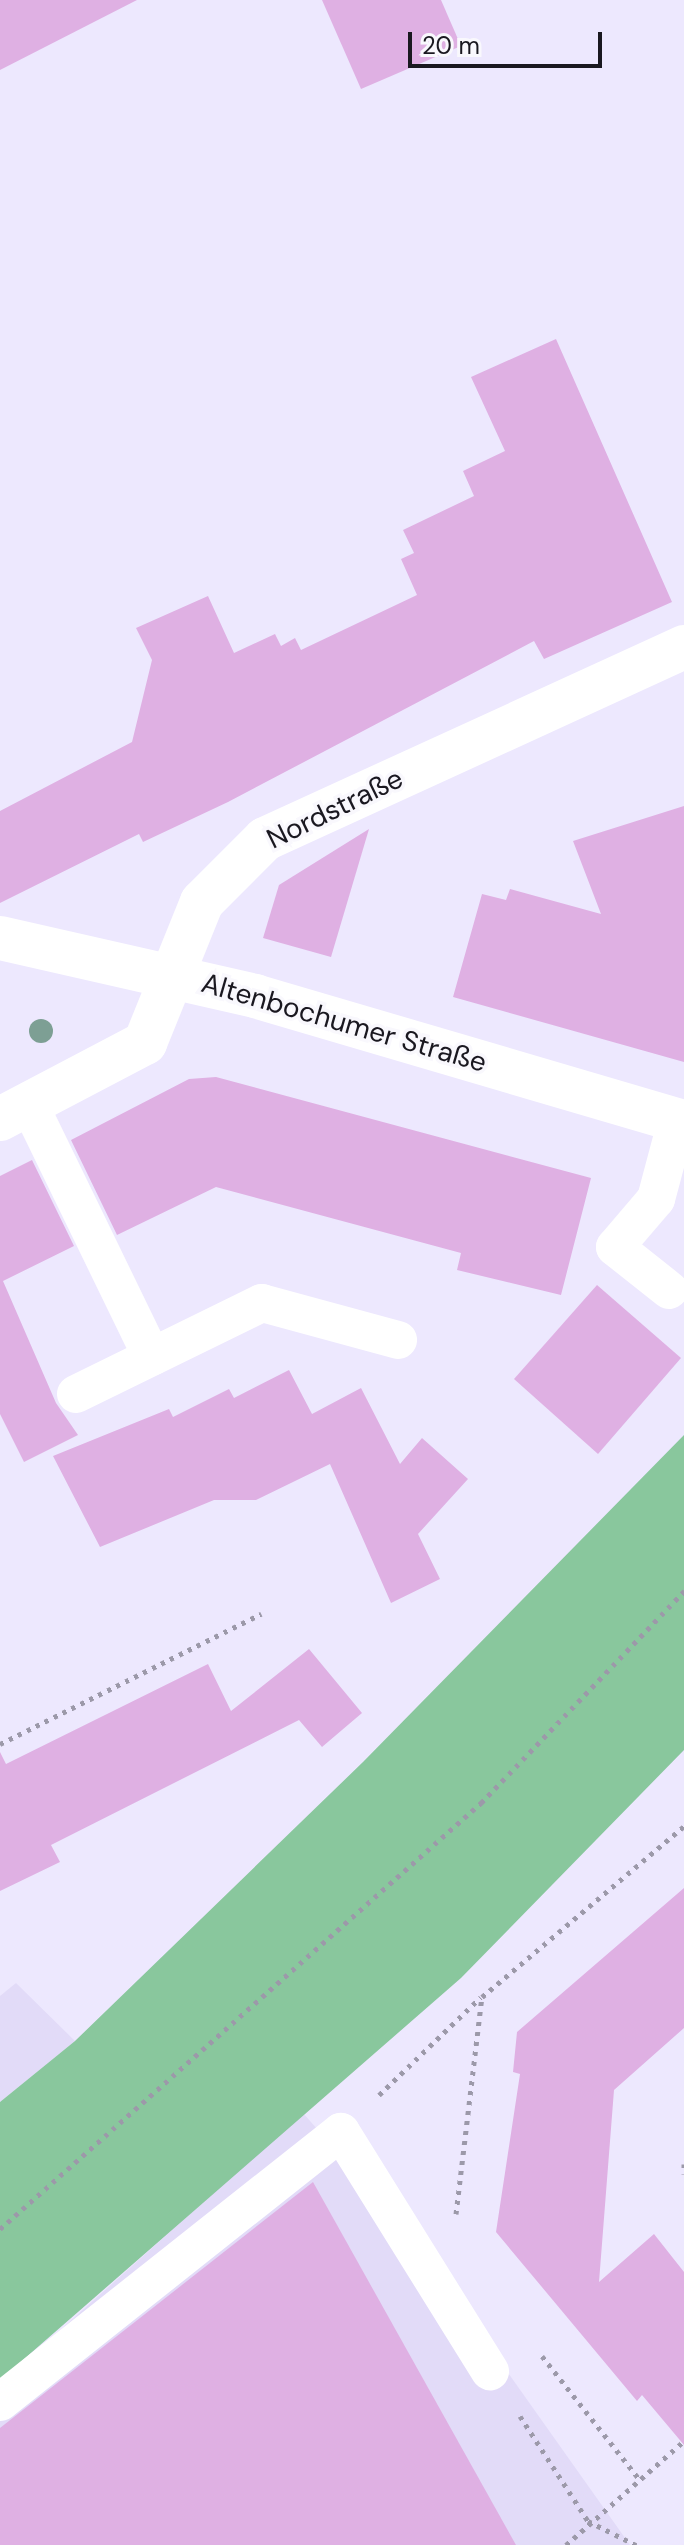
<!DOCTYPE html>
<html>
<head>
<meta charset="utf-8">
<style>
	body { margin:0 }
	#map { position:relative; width:684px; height:2545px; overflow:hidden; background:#ede8fe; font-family:"DM Sans",sans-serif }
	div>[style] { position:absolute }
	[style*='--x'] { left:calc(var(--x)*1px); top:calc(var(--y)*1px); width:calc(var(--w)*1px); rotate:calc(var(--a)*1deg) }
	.built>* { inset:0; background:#e2dbf8 }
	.forest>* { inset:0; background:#89c79d }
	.building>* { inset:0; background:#dfb0e3 }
	.path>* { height:5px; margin-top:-2.5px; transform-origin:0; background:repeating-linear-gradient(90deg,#9c99a9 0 4px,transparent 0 10px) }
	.service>* { height:38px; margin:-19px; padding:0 19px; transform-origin:19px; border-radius:19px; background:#fff }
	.minor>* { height:44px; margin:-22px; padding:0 22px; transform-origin:22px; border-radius:22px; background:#fff }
	.trees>* { width:24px; height:24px; margin:-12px; border-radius:50%; background:#7d9f94 }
	span { translate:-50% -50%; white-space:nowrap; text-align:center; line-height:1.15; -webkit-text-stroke:7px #f9f8fd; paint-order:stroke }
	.street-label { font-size:28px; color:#1a1820 }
	.scale { position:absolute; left:408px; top:32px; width:194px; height:36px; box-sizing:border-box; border:4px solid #1a1820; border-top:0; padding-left:10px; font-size:24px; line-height:28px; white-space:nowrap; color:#1a1820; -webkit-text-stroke:6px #f9f8fd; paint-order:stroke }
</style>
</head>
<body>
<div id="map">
	<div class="built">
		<i style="clip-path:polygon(16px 1983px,75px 2041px,0 2102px,0 1996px)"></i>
		<i style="clip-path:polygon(303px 2113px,409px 2233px,630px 2545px,0 2545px,0 2384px)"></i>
	</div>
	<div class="forest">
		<i style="clip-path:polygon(684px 1435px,684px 1750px,461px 1978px,0 2380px,0 2102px,75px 2041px,363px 1762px)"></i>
	</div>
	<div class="building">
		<i style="clip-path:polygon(0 0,137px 0,0 70px)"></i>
		<i style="clip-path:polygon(322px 0,441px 0,461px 46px,361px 89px)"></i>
		<i style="clip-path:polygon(556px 339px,672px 602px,544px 659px,534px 641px,228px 802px,143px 842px,139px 834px,0 903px,0 811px,132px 742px,152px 660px,136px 628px,208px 596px,234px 653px,275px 634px,281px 646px,295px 638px,301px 650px,417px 595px,401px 559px,414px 553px,403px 530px,474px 496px,463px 471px,505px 451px,471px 377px)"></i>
		<i style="clip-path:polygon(684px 806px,684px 1062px,453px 997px,482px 894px,506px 900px,510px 889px,601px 914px,573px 841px)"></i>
		<i style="clip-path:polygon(369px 829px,331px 957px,263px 938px,279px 885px)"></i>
		<i style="clip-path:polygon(216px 1077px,591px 1178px,561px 1295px,457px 1270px,461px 1253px,216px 1187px,117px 1235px,71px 1140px,189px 1079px)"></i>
		<i style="clip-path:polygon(32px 1160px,74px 1246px,3px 1281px,56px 1403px,78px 1435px,24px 1462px,0 1414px,0 1176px)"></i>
		<i style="clip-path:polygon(597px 1285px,681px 1358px,598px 1454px,514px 1379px)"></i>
		<i style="clip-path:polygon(289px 1370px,312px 1414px,361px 1388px,400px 1464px,422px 1438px,468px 1479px,418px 1534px,440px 1579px,391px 1603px,330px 1464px,256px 1500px,214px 1500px,100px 1547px,53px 1456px,169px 1409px,173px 1417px,229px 1389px,234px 1398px)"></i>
		<i style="clip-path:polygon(309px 1649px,362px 1713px,322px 1747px,299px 1720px,51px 1845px,60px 1862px,0 1891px,0 1752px,6px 1764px,208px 1664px,231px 1711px)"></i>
		<i style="clip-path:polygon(684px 1888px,684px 2028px,614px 2090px,599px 2282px,654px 2234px,684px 2272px,684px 2445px,642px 2395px,637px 2401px,496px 2232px,520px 2074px,513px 2072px,517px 2032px)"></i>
		<i style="clip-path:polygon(313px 2182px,516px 2545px,0 2545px,0 2428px)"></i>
	</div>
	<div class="path">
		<i style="--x:0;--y:1744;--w:292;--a:-26.5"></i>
		<i style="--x:379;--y:2095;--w:141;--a:-43.9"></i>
		<i style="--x:684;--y:2164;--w:10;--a:90"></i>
		<i style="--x:456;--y:2214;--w:219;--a:-83.2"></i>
		<i style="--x:482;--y:1997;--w:265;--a:-40.2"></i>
		<i style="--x:0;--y:2229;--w:643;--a:-41.53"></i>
		<i style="--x:481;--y:1803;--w:294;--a:-46.2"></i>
		<i style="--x:542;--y:2356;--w:158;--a:51.7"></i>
		<i style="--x:520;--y:2416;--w:125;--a:57.1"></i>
		<i style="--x:588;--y:2521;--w:54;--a:26.6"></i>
		<i style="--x:566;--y:2545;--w:157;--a:-41.4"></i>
	</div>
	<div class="service">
		<i style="--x:29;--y:1104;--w:281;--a:64.1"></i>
		<i style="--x:669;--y:1290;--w:69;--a:-141.5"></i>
		<i style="--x:615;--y:1247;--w:63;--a:-49.5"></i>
		<i style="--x:656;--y:1199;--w:82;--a:-75.1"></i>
		<i style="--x:76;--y:1394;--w:207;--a:-26.1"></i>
		<i style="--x:262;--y:1303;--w:141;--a:15.2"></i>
		<i style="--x:0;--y:2402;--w:435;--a:-38.4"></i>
		<i style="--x:341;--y:2132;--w:282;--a:58.1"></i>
	</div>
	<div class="minor">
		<i style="--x:0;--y:938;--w:262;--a:12.8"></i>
		<i style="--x:255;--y:996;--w:447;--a:16.4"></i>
		<i style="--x:0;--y:1119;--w:164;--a:-27.7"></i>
		<i style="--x:145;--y:1043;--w:152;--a:-68"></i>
		<i style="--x:202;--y:902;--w:89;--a:-45"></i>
		<i style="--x:265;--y:839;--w:461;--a:-24.6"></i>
	</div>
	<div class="trees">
		<i style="left:41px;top:1031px"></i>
	</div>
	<div class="street-label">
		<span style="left:335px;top:809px;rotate:-26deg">Nordstraße</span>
		<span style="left:344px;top:1023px;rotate:16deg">Altenbochumer Straße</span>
	</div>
	<div class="scale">20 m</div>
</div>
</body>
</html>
